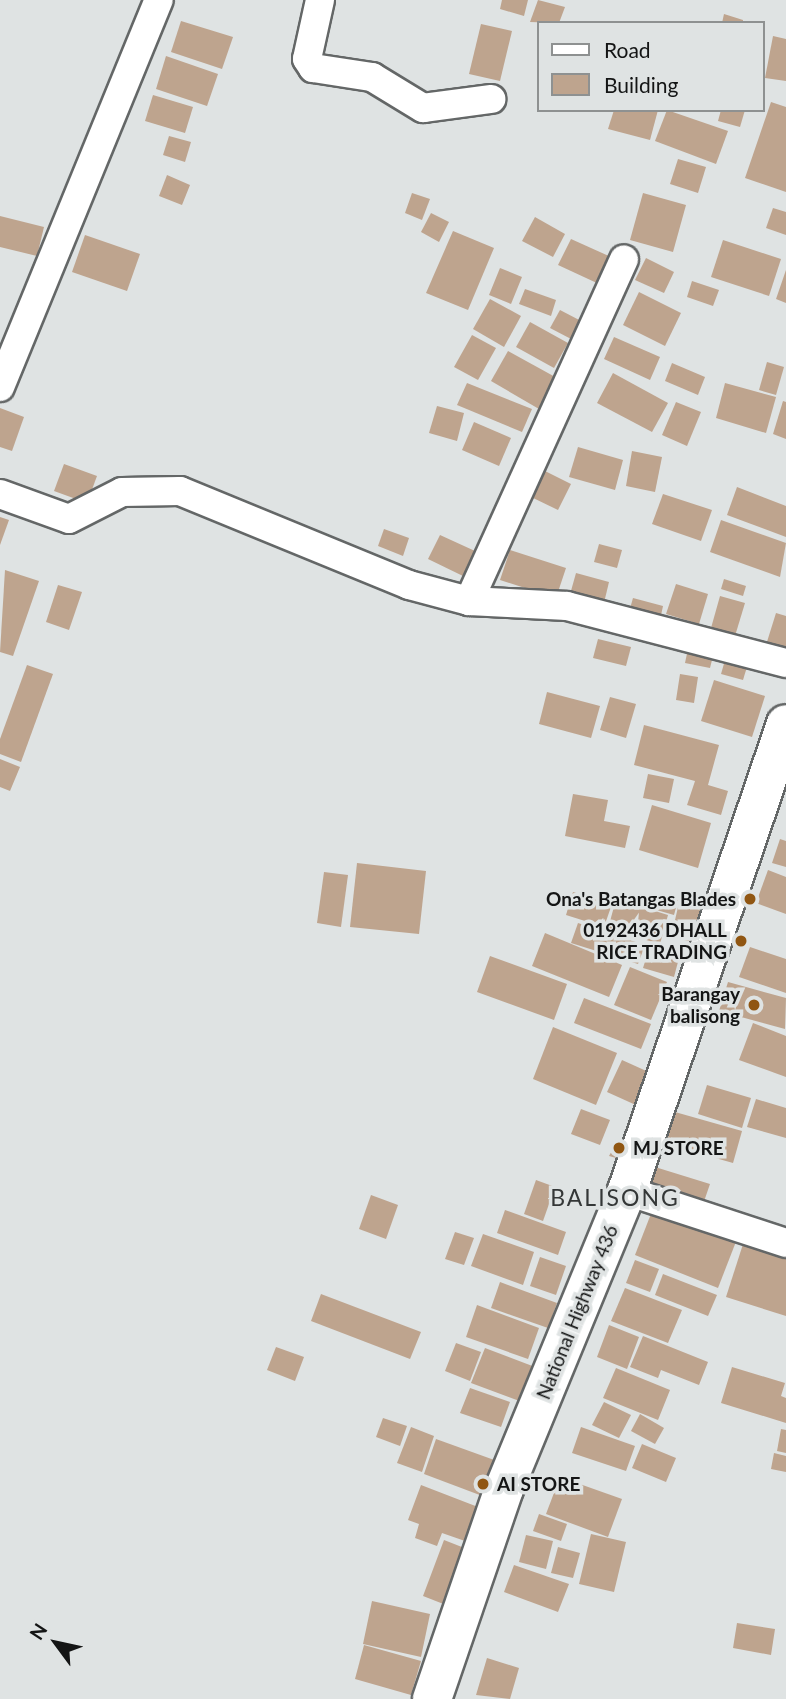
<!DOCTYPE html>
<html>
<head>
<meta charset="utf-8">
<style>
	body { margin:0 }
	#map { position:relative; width:786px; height:1699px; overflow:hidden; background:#dfe3e3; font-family:Lato,sans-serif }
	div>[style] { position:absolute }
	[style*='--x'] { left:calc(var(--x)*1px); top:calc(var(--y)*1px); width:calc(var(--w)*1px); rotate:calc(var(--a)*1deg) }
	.building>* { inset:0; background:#bea48e }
	.roads { filter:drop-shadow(2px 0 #646767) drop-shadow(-2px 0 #646767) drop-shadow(0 2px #646767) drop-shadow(0 -2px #646767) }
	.street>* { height:28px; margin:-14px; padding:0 14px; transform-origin:14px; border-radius:14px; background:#fff }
	.secondary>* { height:38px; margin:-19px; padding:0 19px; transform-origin:19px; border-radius:19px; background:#fff }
	.dots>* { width:19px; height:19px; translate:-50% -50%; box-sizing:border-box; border:4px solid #dfe3e3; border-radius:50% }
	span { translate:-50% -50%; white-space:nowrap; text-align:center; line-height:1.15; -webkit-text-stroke:7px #dfe3e3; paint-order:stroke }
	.poi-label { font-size:19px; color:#141515; font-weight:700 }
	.right { translate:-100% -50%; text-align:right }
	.left { translate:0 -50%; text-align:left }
	.street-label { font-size:19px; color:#141515 }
	.quarter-label { font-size:23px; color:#343737; letter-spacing:2px }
	.legend { position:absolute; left:537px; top:21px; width:228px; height:91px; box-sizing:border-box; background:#dfe3e3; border:2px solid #8e9191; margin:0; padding:9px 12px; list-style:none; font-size:21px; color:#141515 }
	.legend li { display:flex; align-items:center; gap:14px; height:35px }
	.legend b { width:35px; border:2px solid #8e9191 }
	.north { position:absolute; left:21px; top:1608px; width:70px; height:70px; -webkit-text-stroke:5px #dfe3e3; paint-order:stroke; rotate:303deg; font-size:19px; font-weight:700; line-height:28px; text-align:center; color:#141515 }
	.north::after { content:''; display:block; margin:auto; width:24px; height:32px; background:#141515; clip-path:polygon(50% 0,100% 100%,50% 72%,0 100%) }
</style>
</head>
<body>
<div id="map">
	<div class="building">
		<i style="clip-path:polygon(502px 0,528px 0,524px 16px,500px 9px)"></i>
		<i style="clip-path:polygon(538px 0,565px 7px,559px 23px,530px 22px)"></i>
		<i style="clip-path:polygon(724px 14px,743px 20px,743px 23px,722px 23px)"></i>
		<i style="clip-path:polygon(181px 21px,233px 37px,222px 69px,171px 52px)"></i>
		<i style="clip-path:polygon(481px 24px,512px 31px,500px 81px,469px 74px)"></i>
		<i style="clip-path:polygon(773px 36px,786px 39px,786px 81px,765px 78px)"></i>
		<i style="clip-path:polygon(166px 56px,218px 74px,207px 106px,156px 89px)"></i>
		<i style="clip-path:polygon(153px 95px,193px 107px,185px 133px,145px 121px)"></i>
		<i style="clip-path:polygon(771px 102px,786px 107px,786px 192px,745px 178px)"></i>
		<i style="clip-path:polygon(614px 110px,658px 110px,650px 140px,608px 129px)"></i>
		<i style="clip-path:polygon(667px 110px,728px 131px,716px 164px,655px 141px)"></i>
		<i style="clip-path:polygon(721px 110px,745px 110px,740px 127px,718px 121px)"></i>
		<i style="clip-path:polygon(169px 136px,191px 142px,185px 162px,163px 155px)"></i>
		<i style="clip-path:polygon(678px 159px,706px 167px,698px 193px,670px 184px)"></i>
		<i style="clip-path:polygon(167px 175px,190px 185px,182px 205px,159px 196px)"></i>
		<i style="clip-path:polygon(412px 193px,430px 199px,422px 220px,405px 213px)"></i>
		<i style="clip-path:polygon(643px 193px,686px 205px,673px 252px,630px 240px)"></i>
		<i style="clip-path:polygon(773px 208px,786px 212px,786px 235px,766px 228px)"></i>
		<i style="clip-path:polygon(431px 213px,449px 222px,439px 242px,421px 232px)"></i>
		<i style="clip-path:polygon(0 216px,44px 227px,37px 256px,0 247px)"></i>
		<i style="clip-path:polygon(535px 217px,565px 234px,553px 257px,522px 241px)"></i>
		<i style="clip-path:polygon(453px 231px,494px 248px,468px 310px,426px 293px)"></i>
		<i style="clip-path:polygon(85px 235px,140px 254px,127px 291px,72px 272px)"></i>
		<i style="clip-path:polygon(571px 239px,611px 257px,599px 284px,558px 265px)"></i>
		<i style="clip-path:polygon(723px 240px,781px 259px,769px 296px,711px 277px)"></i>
		<i style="clip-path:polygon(646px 258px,674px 272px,664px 293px,635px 280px)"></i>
		<i style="clip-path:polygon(500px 268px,522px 277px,511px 304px,489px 295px)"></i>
		<i style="clip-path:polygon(786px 270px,786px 303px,776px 299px)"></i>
		<i style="clip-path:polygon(692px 281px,719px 290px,713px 306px,687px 297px)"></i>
		<i style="clip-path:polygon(525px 289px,556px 300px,551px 316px,519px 304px)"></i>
		<i style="clip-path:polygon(639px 292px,681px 313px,665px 346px,623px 325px)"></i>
		<i style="clip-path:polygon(490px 299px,521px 316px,504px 347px,473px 329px)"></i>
		<i style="clip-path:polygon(560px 310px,583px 322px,573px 340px,550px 328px)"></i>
		<i style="clip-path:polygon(530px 322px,568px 343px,554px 368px,516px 347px)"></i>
		<i style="clip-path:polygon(472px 335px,496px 348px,478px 380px,454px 367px)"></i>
		<i style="clip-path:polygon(614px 337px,660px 357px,650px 380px,604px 359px)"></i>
		<i style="clip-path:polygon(508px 351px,557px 378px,539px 409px,491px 381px)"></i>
		<i style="clip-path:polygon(767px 362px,784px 367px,776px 395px,759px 390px)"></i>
		<i style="clip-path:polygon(672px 363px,705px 377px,698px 395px,665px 381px)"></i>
		<i style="clip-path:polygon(613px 373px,668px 403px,652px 432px,597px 403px)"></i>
		<i style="clip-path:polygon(467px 383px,532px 409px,522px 432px,457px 405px)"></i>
		<i style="clip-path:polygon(725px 383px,776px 397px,766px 433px,716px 418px)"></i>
		<i style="clip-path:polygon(783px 401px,786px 402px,786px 439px,773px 434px)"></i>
		<i style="clip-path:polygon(676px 402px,701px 412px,687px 446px,662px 435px)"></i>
		<i style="clip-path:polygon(437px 406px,464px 413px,457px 441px,429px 433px)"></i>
		<i style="clip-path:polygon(0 408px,24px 417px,12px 451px,0 447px)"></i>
		<i style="clip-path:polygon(474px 422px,511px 438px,499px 466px,462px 450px)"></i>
		<i style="clip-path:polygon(578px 447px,623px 460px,615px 490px,569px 477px)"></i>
		<i style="clip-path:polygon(632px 451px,662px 457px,655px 492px,626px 486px)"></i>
		<i style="clip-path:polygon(64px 464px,97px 476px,87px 503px,54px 491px)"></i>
		<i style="clip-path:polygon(543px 470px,571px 484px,558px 510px,529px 496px)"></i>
		<i style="clip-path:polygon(737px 487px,786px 506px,786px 537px,727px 515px)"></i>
		<i style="clip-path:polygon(663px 494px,712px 510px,701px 541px,652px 524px)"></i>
		<i style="clip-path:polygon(0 517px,9px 520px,0 545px)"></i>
		<i style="clip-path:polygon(721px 520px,786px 543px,780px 577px,710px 552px)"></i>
		<i style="clip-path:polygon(384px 529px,409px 538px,403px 556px,378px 546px)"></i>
		<i style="clip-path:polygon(440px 535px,475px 551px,463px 576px,428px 559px)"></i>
		<i style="clip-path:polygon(599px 544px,622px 550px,617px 568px,594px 562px)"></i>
		<i style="clip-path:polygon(510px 550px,566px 568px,556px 598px,500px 580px)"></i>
		<i style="clip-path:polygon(5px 570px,39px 581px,13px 656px,0 652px)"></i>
		<i style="clip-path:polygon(576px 573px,609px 582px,603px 607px,569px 598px)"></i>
		<i style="clip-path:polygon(724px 579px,746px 586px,743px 596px,721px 589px)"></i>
		<i style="clip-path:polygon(676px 584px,708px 594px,699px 624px,666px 614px)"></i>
		<i style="clip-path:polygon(58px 585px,82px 592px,69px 630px,46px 622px)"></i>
		<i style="clip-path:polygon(720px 596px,745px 603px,735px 636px,711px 628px)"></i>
		<i style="clip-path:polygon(633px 598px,663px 606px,660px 620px,629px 612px)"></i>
		<i style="clip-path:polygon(776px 613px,786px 616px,786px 651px,766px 645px)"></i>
		<i style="clip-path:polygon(598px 639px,631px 647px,626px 666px,593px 658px)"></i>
		<i style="clip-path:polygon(689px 644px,715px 648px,710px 668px,685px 663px)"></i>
		<i style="clip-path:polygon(728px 650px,750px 657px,743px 680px,721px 674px)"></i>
		<i style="clip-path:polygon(27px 665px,53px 674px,21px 762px,0 754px,0 739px)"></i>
		<i style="clip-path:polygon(680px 674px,698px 677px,694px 703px,676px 700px)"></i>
		<i style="clip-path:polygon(714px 680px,765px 696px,752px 737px,701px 721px)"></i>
		<i style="clip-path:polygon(547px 692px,600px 706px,591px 738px,539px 724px)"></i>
		<i style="clip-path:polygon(610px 697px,636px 704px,626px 738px,600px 730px)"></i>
		<i style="clip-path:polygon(644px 725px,719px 745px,708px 785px,728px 791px,721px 815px,687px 805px,695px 781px,634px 765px)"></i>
		<i style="clip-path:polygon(0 759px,20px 767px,10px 791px,0 787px)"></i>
		<i style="clip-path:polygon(648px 774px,674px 779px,669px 803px,643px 798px)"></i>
		<i style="clip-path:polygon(573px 794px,608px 800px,604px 821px,630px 826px,625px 848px,565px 836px)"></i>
		<i style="clip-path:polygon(652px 805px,711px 823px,698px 868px,639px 850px)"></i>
		<i style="clip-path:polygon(780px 839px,786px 841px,786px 867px,772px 863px)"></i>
		<i style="clip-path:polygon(357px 863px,426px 871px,419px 934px,350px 927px)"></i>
		<i style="clip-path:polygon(768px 870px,786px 877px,786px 914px,756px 903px)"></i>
		<i style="clip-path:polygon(324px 872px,348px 875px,341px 927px,317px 923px)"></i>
		<i style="clip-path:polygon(573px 892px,612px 904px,604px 927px,566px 915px)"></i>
		<i style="clip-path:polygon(657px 894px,678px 900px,674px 915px,653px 909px)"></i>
		<i style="clip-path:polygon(616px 899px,668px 915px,660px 944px,608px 929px)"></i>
		<i style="clip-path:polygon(679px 903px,701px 908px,693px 942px,671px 937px)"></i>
		<i style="clip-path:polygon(578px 923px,645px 945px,638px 964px,571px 943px)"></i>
		<i style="clip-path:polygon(545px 933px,622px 965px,609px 997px,532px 966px)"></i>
		<i style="clip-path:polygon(750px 947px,786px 959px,786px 993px,739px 977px)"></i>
		<i style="clip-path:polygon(649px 949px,679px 958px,674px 977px,643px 968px)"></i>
		<i style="clip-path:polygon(490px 956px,567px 984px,554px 1020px,477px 992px)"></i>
		<i style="clip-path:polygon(630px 967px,667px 982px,651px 1020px,614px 1005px)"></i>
		<i style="clip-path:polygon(728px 982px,786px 998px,785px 1029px,719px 1011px)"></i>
		<i style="clip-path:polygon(584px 998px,651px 1024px,641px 1049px,574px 1023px)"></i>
		<i style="clip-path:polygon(753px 1023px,786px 1036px,786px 1077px,739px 1060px)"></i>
		<i style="clip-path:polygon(553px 1027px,617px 1053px,596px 1105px,533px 1079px)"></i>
		<i style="clip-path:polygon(622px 1060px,653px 1074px,638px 1106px,607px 1092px)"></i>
		<i style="clip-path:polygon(707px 1085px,751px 1098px,742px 1128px,698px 1114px)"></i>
		<i style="clip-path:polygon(756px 1099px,786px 1108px,786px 1138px,747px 1127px)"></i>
		<i style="clip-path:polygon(581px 1109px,610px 1120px,600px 1145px,571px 1134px)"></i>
		<i style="clip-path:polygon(675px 1112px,742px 1131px,733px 1163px,666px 1144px)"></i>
		<i style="clip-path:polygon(617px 1142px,630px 1144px,627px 1161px,609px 1156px)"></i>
		<i style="clip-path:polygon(655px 1167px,710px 1184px,700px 1213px,645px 1195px)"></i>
		<i style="clip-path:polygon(536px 1180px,555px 1187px,543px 1221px,524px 1214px)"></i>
		<i style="clip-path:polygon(371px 1195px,398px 1205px,386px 1239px,359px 1229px)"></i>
		<i style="clip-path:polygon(654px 1206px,737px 1239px,718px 1288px,635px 1255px)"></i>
		<i style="clip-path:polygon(505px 1210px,566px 1232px,558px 1255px,497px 1233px)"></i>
		<i style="clip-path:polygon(455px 1232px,474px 1238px,464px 1265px,445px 1259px)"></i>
		<i style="clip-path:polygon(483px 1234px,534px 1252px,523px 1285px,471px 1266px)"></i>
		<i style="clip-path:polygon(744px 1241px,786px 1255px,786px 1316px,726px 1297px)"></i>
		<i style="clip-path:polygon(540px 1257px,566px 1266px,556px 1295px,530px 1286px)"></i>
		<i style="clip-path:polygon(635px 1260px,659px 1269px,650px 1292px,626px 1283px)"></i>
		<i style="clip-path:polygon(663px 1274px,717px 1295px,708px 1316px,655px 1295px)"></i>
		<i style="clip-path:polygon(500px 1282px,557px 1303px,548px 1328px,491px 1308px)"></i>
		<i style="clip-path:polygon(625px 1288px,682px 1310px,668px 1343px,611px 1321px)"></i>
		<i style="clip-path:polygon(321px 1294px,421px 1332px,410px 1359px,311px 1321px)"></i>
		<i style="clip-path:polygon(477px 1305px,539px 1328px,528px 1359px,466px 1337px)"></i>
		<i style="clip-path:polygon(609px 1325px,639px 1337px,627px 1369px,597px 1357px)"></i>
		<i style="clip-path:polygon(643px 1336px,708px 1362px,699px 1385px,661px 1370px,658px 1378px,630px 1367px)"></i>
		<i style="clip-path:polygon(456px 1343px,481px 1352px,470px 1381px,445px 1371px)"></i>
		<i style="clip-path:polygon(276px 1347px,304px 1357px,295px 1381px,267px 1370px)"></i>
		<i style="clip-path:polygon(485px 1348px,535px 1367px,522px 1402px,471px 1383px)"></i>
		<i style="clip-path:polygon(732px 1367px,785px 1383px,781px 1396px,786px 1398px,786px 1423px,721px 1403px)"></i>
		<i style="clip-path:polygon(616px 1368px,670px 1390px,658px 1420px,603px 1398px)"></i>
		<i style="clip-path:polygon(470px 1388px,510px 1402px,501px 1427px,460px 1413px)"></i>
		<i style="clip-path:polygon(604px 1402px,631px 1415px,619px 1438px,592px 1425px)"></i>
		<i style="clip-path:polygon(640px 1414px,664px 1428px,655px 1444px,631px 1431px)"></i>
		<i style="clip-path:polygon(383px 1418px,407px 1426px,400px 1446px,376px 1437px)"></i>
		<i style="clip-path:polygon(411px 1427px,434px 1436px,422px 1472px,397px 1463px)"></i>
		<i style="clip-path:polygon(581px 1427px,635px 1446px,626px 1471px,572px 1453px)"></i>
		<i style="clip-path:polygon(781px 1429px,786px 1430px,786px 1453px,777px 1451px)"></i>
		<i style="clip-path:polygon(436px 1439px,497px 1461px,485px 1497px,424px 1474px)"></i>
		<i style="clip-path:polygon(642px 1444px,676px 1458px,666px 1482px,632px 1468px)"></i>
		<i style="clip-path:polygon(774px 1453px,786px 1456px,786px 1472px,771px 1469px)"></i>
		<i style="clip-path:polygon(560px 1477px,622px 1499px,608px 1537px,546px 1514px)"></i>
		<i style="clip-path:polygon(421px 1485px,478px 1507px,465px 1541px,442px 1533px,437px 1546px,415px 1538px,419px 1524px,408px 1520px)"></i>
		<i style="clip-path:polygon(539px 1514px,567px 1524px,561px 1541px,533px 1531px)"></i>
		<i style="clip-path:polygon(591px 1534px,626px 1542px,614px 1592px,579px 1584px)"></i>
		<i style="clip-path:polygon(526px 1535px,553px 1541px,546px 1569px,519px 1562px)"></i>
		<i style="clip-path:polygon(444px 1540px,467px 1549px,446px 1605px,423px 1596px)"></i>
		<i style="clip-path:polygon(558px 1547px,580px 1553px,573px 1578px,551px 1573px)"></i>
		<i style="clip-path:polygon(514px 1565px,569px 1584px,558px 1612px,504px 1592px)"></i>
		<i style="clip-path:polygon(372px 1601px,430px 1614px,421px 1657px,363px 1644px)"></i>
		<i style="clip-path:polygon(737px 1623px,775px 1629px,771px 1655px,733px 1648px)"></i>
		<i style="clip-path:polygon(364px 1645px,421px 1661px,411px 1695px,355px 1679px)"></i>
		<i style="clip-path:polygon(487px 1658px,519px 1668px,510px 1699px,476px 1695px)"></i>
	</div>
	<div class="roads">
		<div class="street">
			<i style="--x:320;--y:0;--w:60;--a:102.4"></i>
			<i style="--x:307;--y:59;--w:11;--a:56"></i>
			<i style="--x:313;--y:68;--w:60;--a:8.7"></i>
			<i style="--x:372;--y:77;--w:60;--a:31.3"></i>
			<i style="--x:423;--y:108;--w:69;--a:-7.5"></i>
			<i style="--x:0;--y:387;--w:418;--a:-67.7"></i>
			<i style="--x:0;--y:494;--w:73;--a:19.9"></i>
			<i style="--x:69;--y:519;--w:59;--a:-27"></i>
			<i style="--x:122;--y:492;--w:58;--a:-1"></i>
			<i style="--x:180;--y:491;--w:248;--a:22.3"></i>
			<i style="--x:409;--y:585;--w:62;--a:14.9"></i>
			<i style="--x:469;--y:601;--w:98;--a:2.9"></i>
			<i style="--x:567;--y:606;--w:226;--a:14.6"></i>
			<i style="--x:469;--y:601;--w:375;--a:-65.6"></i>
			<i style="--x:627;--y:1191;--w:167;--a:18.1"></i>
		</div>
		<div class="secondary">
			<i style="--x:432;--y:1699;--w:222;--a:-71.1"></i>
			<i style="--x:504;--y:1489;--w:322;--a:-67.6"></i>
			<i style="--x:627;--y:1191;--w:493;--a:-71.2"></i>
		</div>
	</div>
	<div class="dots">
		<i style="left:750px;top:899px;background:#905612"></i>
		<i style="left:741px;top:941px;background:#905612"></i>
		<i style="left:754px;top:1005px;background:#905612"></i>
		<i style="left:619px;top:1148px;background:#905612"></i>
		<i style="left:483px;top:1484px;background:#905612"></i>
	</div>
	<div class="poi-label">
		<span class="right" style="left:736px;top:899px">Ona's Batangas Blades</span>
		<span class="right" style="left:727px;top:941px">0192436 DHALL<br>RICE TRADING</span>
		<span class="right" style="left:740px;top:1005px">Barangay<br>balisong</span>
		<span class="left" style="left:633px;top:1148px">MJ STORE</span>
		<span class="left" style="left:497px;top:1484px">AI STORE</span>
	</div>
	<div class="street-label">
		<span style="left:577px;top:1312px;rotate:-68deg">National Highway 436</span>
	</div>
	<div class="quarter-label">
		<span style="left:615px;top:1197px">BALISONG</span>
	</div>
	<ul class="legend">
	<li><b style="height:9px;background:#fff"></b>Road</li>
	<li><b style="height:19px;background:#bea48e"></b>Building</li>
	</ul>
	<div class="north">N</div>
</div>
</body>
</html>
